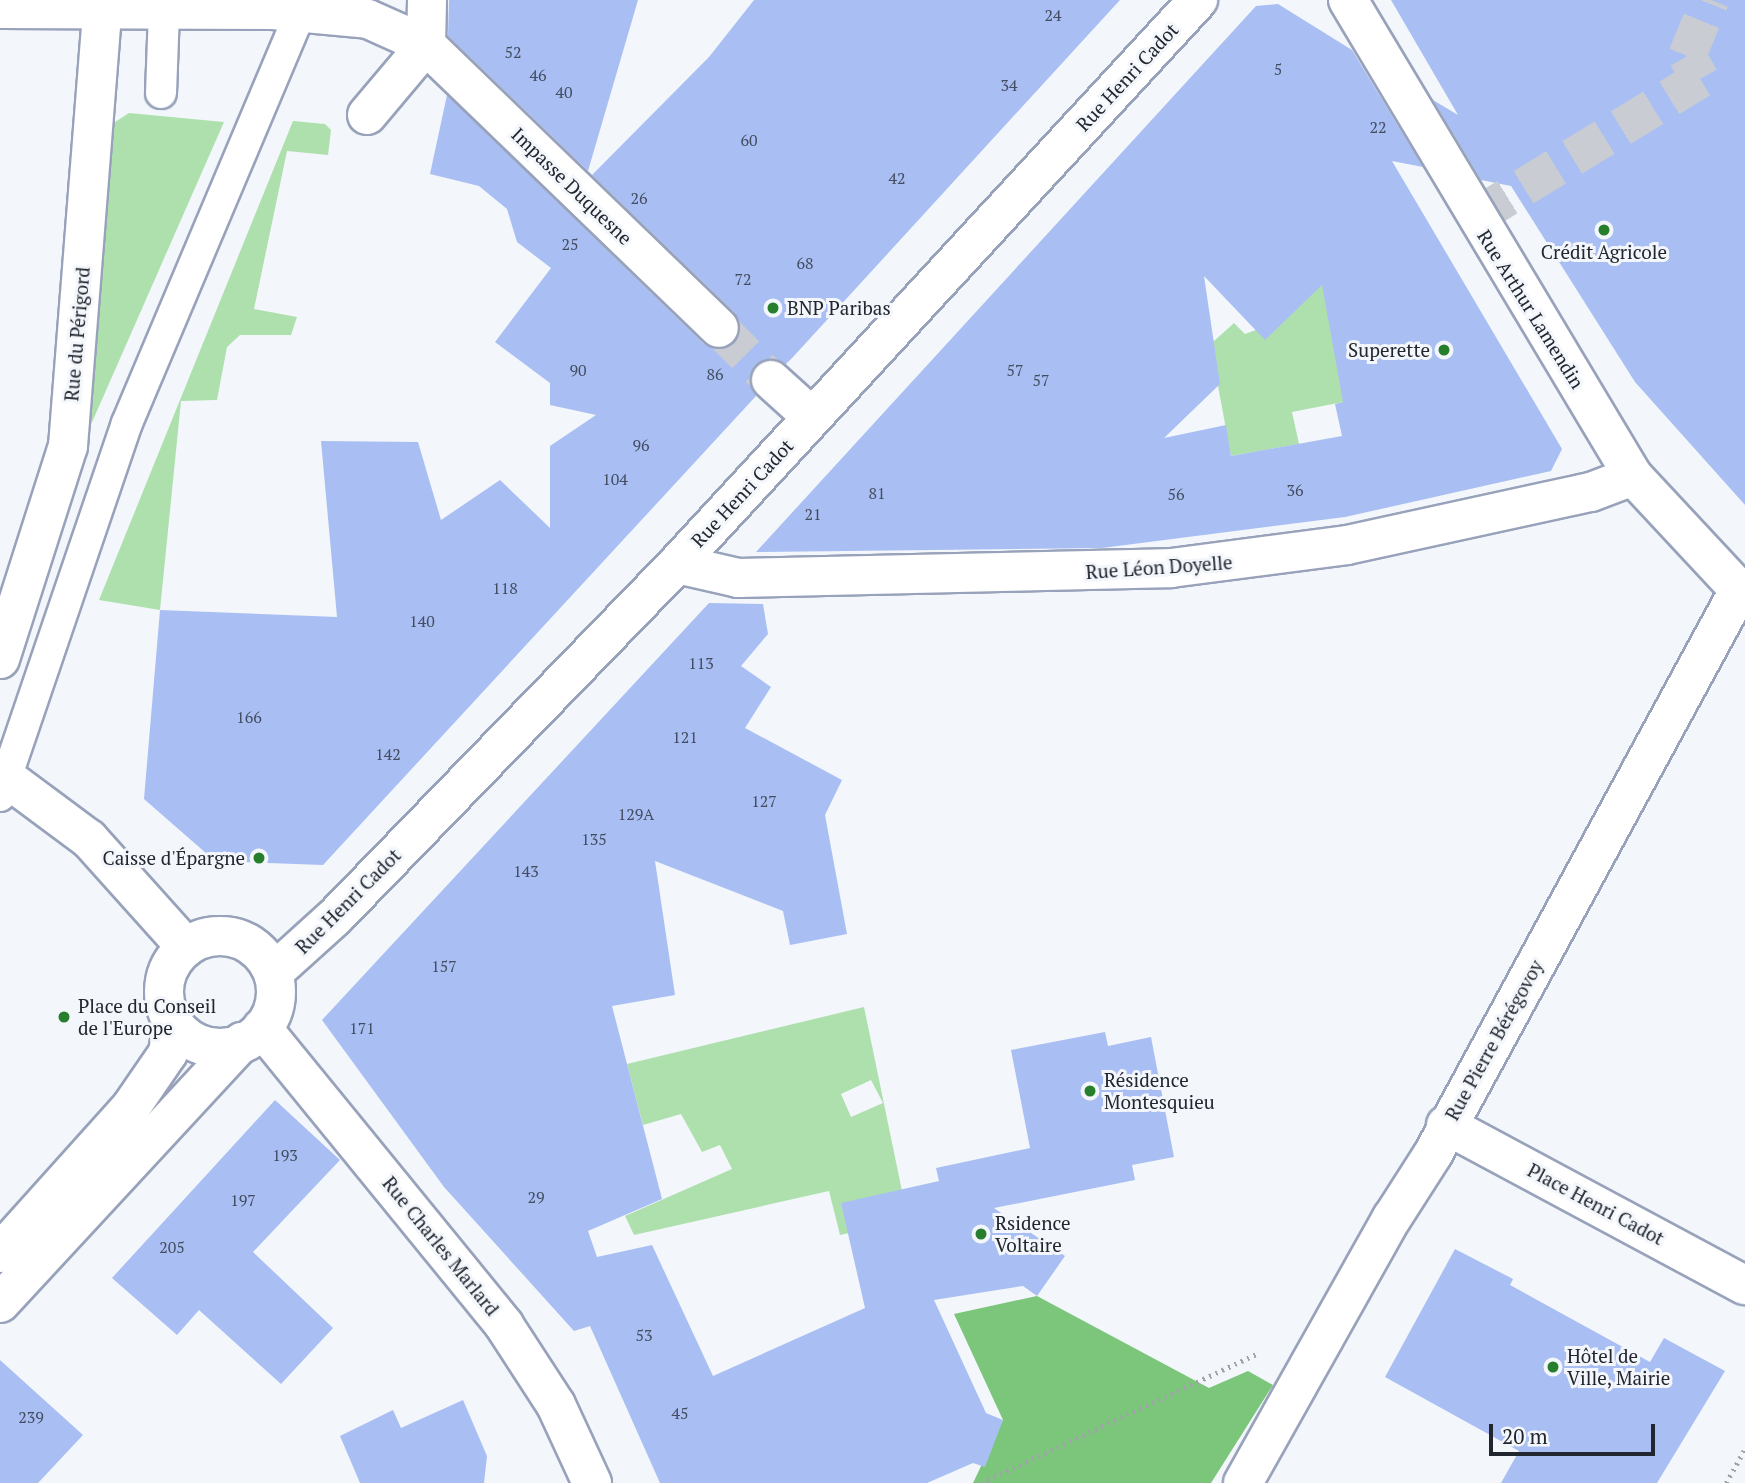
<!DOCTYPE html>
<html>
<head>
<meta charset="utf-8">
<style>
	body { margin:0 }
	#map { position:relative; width:1745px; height:1483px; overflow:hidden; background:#f3f6fb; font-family:"PT Serif",serif }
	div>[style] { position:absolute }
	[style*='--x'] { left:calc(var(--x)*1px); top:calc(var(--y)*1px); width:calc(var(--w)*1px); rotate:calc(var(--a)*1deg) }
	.green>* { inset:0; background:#aee0ae }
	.forest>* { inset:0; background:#7bc67b }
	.building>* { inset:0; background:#a9bff3 }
	.pedestrian-tunnel>* { height:38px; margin-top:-19px; transform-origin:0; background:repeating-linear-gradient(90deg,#c9ccd2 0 38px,transparent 0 57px) }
	.path>* { height:4.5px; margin-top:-2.25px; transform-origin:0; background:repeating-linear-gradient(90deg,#a0a4aa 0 2px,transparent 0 7px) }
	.roads { filter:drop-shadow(2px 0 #98a2ba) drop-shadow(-2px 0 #98a2ba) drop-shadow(0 2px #98a2ba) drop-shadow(0 -2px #98a2ba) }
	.service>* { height:30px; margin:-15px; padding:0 15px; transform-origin:15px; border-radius:15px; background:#fff }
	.pedestrian>* { height:38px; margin:-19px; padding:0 19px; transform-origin:19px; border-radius:19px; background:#fff }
	.minor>* { height:38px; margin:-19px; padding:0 19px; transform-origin:19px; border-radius:19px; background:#fff }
	.tertiary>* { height:38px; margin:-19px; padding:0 19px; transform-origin:19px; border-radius:19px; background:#fff }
	.secondary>* { height:38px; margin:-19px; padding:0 19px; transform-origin:19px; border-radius:19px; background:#fff }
	.secondary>.ring { margin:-19px; padding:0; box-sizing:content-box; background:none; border:38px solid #fff; border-radius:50% }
	.dots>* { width:19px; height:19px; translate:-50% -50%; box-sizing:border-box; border:4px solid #f3f6fb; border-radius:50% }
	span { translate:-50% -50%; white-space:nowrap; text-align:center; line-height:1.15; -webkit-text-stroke:6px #f3f6fb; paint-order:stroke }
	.number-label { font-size:16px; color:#434c60 }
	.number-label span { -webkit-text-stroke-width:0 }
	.street-label { font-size:19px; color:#21262f }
	.poi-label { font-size:19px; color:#21262f }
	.left { translate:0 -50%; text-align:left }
	.right { translate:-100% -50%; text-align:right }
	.scale { position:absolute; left:1489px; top:1424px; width:166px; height:32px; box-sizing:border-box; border:4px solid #21262f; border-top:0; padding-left:9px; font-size:21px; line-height:24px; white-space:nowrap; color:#21262f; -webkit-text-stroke:5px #f3f6fb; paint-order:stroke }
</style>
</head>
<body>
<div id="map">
	<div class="green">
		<i style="clip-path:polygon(129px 113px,224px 122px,82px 445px,112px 124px)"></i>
		<i style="clip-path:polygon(293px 121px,325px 124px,331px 130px,328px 155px,287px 151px,254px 309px,297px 317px,291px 335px,240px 335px,227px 347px,217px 400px,181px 401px,160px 610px,99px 600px)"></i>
		<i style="clip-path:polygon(1365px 269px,1343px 402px,1292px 412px,1299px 444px,1231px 456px,1218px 386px,1193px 360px,1234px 323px,1245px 334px,1256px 330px,1270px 302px)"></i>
		<i style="clip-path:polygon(evenodd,864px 1007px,908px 1220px,840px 1235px,829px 1191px,634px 1235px,625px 1216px,732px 1169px,720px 1145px,702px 1152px,681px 1114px,643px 1125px,627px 1064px,864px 1007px,871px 1080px,883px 1103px,851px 1117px,841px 1094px,871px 1080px)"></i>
	</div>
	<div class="forest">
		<i style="clip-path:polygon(1037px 1296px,1209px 1388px,1248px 1371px,1273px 1385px,1211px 1483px,973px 1483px,1003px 1420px,954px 1314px)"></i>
	</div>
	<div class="building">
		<i style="clip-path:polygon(449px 0,638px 0,588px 171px,448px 36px)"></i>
		<i style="clip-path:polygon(754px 0,1120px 0,793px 357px,786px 364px,775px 359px,755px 365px,750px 376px,756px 396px,323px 865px,215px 861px,144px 799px,160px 610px,337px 617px,321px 441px,418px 442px,441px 520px,500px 480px,550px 528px,550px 446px,596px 415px,550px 405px,550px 383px,495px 342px,551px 268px,517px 242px,507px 209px,479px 186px,430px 174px,447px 95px,704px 344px,726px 349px,740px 333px,735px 313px,592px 175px,709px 57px)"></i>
		<i style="clip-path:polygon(1391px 0,1745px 0,1745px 505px,1635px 382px,1511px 186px,1481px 180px,1433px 100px,1458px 115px)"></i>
		<i style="clip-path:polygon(evenodd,1278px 4px,1352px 50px,1423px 167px,1392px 161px,1562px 449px,1551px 471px,1345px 517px,1102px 548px,756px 552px,1256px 6px,1278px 4px,1204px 276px,1265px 340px,1322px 285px,1343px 402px,1335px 404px,1342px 436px,1231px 456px,1226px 425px,1164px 438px,1220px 384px,1204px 276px)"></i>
		<i style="clip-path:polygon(709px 603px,763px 604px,768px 634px,741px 666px,771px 687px,745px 728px,842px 780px,825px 815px,847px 934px,790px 945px,783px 911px,655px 861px,675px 995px,612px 1006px,662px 1199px,588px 1231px,597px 1257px,652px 1245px,713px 1376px,865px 1308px,841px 1203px,939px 1181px,936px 1168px,1030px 1148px,1011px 1050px,1105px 1032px,1108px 1046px,1151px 1037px,1174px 1157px,1132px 1165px,1135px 1180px,994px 1208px,1065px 1256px,1037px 1296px,1023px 1286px,934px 1300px,986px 1413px,1003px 1420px,985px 1467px,973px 1463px,927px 1483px,660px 1483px,590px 1326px,574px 1331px,444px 1187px,322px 1020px)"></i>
		<i style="clip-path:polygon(275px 1100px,340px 1160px,253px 1252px,333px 1328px,281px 1384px,199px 1310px,177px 1335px,112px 1278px)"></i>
		<i style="clip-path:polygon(1455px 1249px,1513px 1279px,1510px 1285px,1650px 1362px,1664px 1338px,1725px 1371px,1657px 1483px,1501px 1483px,1519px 1451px,1385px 1377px)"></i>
		<i style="clip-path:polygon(0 1360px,83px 1435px,38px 1483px,0 1483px)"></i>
		<i style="clip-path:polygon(463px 1400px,487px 1456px,484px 1483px,360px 1483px,340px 1436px,393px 1410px,401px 1428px)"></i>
	</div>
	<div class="pedestrian-tunnel">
		<i style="--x:1475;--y:217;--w:264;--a:-31.5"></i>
		<i style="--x:1700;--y:79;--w:26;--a:-119"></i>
		<i style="--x:1687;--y:56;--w:61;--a:-67.7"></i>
		<i style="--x:719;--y:328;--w:74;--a:45"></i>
	</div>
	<div class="path">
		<i style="--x:981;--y:1483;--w:307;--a:-25.1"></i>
		<i style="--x:1726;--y:1483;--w:39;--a:-61"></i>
	</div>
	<div class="roads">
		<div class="service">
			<i style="--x:161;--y:93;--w:83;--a:-87.9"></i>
			<i style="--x:0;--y:796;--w:394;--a:-71.2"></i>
			<i style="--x:127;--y:423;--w:459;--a:-67.1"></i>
		</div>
		<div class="pedestrian">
			<i style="--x:0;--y:9;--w:273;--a:0.2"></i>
			<i style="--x:273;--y:10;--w:95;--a:5.4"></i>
			<i style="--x:368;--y:19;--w:64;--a:24.1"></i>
			<i style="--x:426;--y:45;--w:407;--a:44"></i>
			<i style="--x:367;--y:115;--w:92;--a:-49.9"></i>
			<i style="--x:426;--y:45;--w:45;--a:-88.7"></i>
			<i style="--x:771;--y:380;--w:55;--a:42.1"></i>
			<i style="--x:0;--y:659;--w:224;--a:-72.3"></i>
			<i style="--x:68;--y:446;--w:447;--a:-85.5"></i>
			<i style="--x:1446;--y:1125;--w:339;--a:28.2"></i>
		</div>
		<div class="minor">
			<i style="--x:164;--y:10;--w:10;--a:-90"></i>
			<i style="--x:677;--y:564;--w:63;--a:12.9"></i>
			<i style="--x:738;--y:578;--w:433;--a:-1.3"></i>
			<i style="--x:1171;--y:568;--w:177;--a:-7.4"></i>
			<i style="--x:1347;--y:545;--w:250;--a:-12.3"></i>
			<i style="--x:1591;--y:492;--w:45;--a:-20.9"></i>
		</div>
		<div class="tertiary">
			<i style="--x:1348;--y:0;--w:555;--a:59.09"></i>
			<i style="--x:1633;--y:476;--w:164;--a:47"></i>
			<i style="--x:262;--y:1028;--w:383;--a:50.8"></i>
			<i style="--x:504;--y:1325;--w:95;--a:57"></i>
			<i style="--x:556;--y:1405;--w:86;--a:65.2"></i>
			<i style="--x:1243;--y:1483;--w:304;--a:-60.7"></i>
			<i style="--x:1392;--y:1218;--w:76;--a:-57.4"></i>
			<i style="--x:1433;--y:1154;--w:639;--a:-61.51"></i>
		</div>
		<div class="secondary">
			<i style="--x:0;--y:773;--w:111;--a:36.6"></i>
			<i style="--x:89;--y:839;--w:145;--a:48.1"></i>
			<i class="ring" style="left:164px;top:936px;width:74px;height:74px"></i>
			<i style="--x:273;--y:973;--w:84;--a:-42.1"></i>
			<i style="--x:335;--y:917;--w:492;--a:-45.9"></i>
			<i style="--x:677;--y:564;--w:768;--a:-47.27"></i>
			<i style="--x:0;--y:1253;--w:196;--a:-48.1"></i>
			<i style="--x:131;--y:1107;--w:65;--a:-55.6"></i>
			<i style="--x:168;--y:1053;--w:30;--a:-81"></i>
			<i style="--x:0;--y:1303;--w:356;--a:-47.2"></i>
		</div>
	</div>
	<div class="dots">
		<i style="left:1604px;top:230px;background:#277f2e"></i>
		<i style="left:773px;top:308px;background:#277f2e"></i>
		<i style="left:1444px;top:350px;background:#277f2e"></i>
		<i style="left:259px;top:858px;background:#277f2e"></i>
		<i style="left:64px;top:1017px;background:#277f2e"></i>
		<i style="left:1090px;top:1091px;background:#277f2e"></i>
		<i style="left:981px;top:1234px;background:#277f2e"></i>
		<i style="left:1553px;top:1367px;background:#277f2e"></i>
	</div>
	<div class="number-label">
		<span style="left:1053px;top:15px">24</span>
		<span style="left:513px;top:52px">52</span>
		<span style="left:1278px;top:69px">5</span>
		<span style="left:538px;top:75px">46</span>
		<span style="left:1009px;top:85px">34</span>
		<span style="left:564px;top:92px">40</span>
		<span style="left:1378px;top:127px">22</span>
		<span style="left:749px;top:140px">60</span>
		<span style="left:897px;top:178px">42</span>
		<span style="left:639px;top:198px">26</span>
		<span style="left:570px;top:244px">25</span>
		<span style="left:805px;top:263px">68</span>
		<span style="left:743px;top:279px">72</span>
		<span style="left:578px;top:370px">90</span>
		<span style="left:1015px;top:370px">57</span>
		<span style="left:715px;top:374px">86</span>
		<span style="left:1041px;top:380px">57</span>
		<span style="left:641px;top:445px">96</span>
		<span style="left:615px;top:479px">104</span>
		<span style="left:1295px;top:490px">36</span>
		<span style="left:877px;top:493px">81</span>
		<span style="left:1176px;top:494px">56</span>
		<span style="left:813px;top:514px">21</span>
		<span style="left:505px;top:588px">118</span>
		<span style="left:422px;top:621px">140</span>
		<span style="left:701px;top:663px">113</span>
		<span style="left:249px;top:717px">166</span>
		<span style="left:685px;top:737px">121</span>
		<span style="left:388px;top:754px">142</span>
		<span style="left:764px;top:801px">127</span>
		<span style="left:636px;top:814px">129A</span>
		<span style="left:594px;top:839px">135</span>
		<span style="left:526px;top:871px">143</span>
		<span style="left:444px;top:966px">157</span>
		<span style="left:362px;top:1028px">171</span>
		<span style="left:285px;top:1155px">193</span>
		<span style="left:536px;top:1197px">29</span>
		<span style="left:243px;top:1200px">197</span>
		<span style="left:172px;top:1247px">205</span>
		<span style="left:644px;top:1335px">53</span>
		<span style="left:680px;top:1413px">45</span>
		<span style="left:31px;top:1417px">239</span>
	</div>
	<div class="street-label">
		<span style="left:1127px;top:77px;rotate:-47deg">Rue Henri Cadot</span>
		<span style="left:572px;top:186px;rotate:44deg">Impasse Duquesne</span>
		<span style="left:1531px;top:309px;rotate:58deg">Rue Arthur Lamendin</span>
		<span style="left:77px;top:334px;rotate:-85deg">Rue du Périgord</span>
		<span style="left:742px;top:493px;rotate:-47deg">Rue Henri Cadot</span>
		<span style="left:1159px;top:567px;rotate:-4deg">Rue Léon Doyelle</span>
		<span style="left:348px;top:901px;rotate:-45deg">Rue Henri Cadot</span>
		<span style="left:1494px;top:1040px;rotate:-61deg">Rue Pierre Bérégovoy</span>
		<span style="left:1596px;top:1204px;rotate:28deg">Place Henri Cadot</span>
		<span style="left:441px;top:1246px;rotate:51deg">Rue Charles Marlard</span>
	</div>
	<div class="poi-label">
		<span style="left:1604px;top:252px">Crédit Agricole</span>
		<span class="left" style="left:787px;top:308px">BNP Paribas</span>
		<span class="right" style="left:1430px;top:350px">Superette</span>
		<span class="right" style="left:245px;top:858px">Caisse d'Épargne</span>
		<span class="left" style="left:78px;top:1017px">Place du Conseil<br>de l'Europe</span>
		<span class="left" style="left:1104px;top:1091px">Résidence<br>Montesquieu</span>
		<span class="left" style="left:995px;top:1234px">Rsidence<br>Voltaire</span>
		<span class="left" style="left:1567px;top:1367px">Hôtel de<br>Ville, Mairie</span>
	</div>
	<div class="scale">20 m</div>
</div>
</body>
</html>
